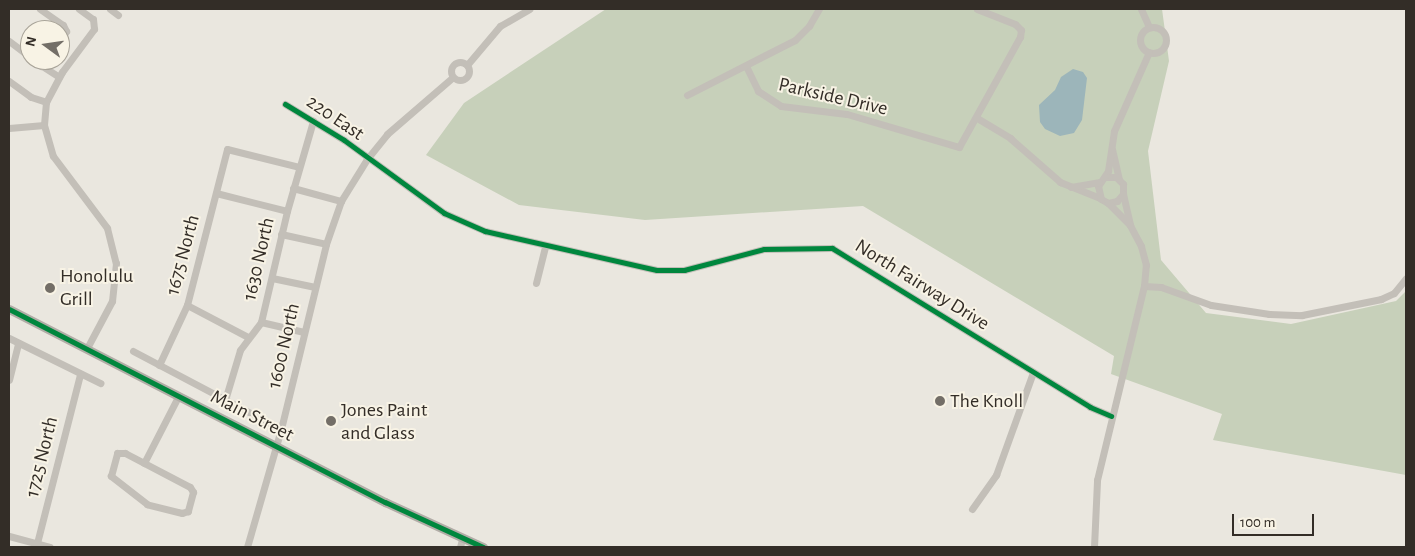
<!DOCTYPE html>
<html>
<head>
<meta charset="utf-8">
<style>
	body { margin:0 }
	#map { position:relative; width:1415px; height:556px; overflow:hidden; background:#eae7df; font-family:"Alegreya Sans",sans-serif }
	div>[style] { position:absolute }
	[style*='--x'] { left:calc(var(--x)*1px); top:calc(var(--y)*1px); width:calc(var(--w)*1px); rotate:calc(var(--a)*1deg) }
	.green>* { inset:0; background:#c7d0ba }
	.water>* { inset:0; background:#9cb5ba }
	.minor>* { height:7px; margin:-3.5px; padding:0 3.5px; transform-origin:3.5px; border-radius:3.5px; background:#c3bfb8 }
	.minor>.ring { margin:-3.5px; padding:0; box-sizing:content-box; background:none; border:7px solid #c3bfb8; border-radius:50% }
	.major>* { height:9px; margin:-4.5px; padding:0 4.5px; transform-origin:4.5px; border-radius:4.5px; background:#b2ada7 }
	.cycleway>* { height:5px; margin:-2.5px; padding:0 2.5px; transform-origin:2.5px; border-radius:2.5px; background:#00873e }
	.dots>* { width:14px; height:14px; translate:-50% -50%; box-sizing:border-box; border:2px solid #f8f3e5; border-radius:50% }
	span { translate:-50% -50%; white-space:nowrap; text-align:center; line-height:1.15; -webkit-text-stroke:4px #f8f3e5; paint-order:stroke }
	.street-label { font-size:20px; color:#332d27 }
	.poi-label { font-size:20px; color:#332d27 }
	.left { translate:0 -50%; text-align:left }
	.frame { position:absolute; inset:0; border:10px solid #332d27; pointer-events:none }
	.north { position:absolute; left:20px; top:20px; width:50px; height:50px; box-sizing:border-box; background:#f8f3e5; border:1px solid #a9a499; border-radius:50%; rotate:284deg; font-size:14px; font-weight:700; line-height:20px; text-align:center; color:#332d27 }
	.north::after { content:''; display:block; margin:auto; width:18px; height:22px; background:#736e67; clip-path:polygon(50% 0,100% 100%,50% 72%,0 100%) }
	.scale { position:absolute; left:1232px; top:514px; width:82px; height:22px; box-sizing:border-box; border:2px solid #332d27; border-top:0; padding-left:6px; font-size:15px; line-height:18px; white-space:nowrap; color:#332d27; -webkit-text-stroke:4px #f8f3e5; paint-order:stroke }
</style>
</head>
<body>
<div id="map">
	<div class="green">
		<i style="clip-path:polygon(606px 9px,1162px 9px,1169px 61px,1148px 151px,1161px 260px,1206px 313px,1291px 324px,1396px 301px,1406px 291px,1406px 475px,1213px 440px,1222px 414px,1111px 374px,1114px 356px,863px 206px,645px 220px,519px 205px,426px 155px,464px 103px)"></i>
	</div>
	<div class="water">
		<i style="clip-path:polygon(1073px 69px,1083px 72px,1087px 78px,1082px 120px,1074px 133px,1060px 136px,1045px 129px,1040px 122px,1039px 105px,1055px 90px,1061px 77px)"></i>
	</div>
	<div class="minor">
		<i style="--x:40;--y:9;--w:28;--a:35"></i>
		<i style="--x:63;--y:25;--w:7;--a:63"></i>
		<i style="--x:66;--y:31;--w:13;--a:119"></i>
		<i style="--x:79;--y:9;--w:17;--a:36"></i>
		<i style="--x:93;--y:19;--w:10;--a:84"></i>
		<i style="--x:94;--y:29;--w:54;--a:126.7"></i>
		<i style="--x:62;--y:72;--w:34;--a:118"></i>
		<i style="--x:46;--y:102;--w:23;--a:95"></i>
		<i style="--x:44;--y:125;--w:32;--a:74"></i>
		<i style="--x:53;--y:156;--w:90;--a:53.1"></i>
		<i style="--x:107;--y:228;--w:36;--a:76"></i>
		<i style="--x:116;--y:263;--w:38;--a:96"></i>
		<i style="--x:112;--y:301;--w:53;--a:118"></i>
		<i style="--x:110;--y:9;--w:10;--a:37"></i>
		<i style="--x:1141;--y:9;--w:20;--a:66"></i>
		<i class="ring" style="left:1140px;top:27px;width:19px;height:19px"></i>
		<i style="--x:9;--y:41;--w:26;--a:37"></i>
		<i style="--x:33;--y:60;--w:31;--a:33"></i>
		<i class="ring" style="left:451px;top:62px;width:11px;height:11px"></i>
		<i style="--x:467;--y:65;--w:51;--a:-49.8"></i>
		<i style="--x:500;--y:26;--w:34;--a:-30"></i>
		<i style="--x:41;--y:66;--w:8;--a:-50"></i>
		<i style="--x:746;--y:66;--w:28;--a:64"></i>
		<i style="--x:758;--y:91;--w:27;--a:33"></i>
		<i style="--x:781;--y:106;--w:66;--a:6.9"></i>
		<i style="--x:847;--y:114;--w:117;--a:16.4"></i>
		<i style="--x:959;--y:147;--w:126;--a:-61"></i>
		<i style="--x:1020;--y:37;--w:7;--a:-82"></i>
		<i style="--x:1021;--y:30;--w:8;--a:-135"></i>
		<i style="--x:1015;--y:24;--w:41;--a:-158.5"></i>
		<i style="--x:9;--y:81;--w:27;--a:36"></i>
		<i style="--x:31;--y:97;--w:16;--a:18"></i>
		<i style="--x:687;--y:95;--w:121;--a:-27"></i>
		<i style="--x:795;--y:40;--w:20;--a:-45"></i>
		<i style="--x:809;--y:26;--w:20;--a:-60"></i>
		<i style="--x:285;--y:104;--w:69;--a:31.4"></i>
		<i style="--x:344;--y:140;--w:124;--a:36.1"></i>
		<i style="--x:444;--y:213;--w:45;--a:23.7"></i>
		<i style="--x:485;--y:231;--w:176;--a:12.8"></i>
		<i style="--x:657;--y:270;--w:27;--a:0"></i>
		<i style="--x:684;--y:270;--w:83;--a:-14.7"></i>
		<i style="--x:764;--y:249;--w:68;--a:-0.8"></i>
		<i style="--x:832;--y:248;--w:303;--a:31.6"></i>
		<i style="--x:1090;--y:407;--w:23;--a:23"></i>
		<i style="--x:977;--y:118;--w:39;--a:31"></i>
		<i style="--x:1010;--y:138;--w:67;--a:41.3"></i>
		<i style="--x:1060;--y:182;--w:43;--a:21.8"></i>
		<i style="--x:9;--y:128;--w:35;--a:-5"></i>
		<i style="--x:1112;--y:149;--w:31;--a:77"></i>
		<i style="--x:1106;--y:177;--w:10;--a:0"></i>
		<i style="--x:1116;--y:177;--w:10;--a:45"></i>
		<i style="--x:1123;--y:184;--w:10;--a:90"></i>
		<i style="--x:1123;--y:194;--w:9;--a:131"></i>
		<i style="--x:1117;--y:201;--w:9;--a:167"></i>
		<i style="--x:1108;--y:203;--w:8;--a:-150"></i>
		<i style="--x:1101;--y:199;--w:13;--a:-103"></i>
		<i style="--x:1098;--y:186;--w:18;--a:-56"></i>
		<i style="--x:1108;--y:171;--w:40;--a:-81.5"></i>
		<i style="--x:1114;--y:131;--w:86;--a:-66.1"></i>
		<i style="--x:1071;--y:187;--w:28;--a:-10"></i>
		<i style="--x:293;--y:188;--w:50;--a:15.2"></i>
		<i style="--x:216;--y:193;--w:73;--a:14.2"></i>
		<i style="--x:1123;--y:194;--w:32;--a:77"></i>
		<i style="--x:281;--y:234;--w:46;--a:12.5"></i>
		<i style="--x:272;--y:278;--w:44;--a:11.8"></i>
		<i style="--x:536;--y:283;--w:38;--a:-76"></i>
		<i style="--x:1144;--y:286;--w:17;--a:3"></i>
		<i style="--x:1161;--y:287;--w:53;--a:19.8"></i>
		<i style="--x:1211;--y:305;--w:59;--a:8.8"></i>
		<i style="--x:1269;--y:314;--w:33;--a:2"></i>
		<i style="--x:1302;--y:315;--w:81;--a:-11.4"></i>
		<i style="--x:1381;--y:299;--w:14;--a:-25"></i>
		<i style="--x:1394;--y:293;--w:19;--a:-51"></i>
		<i style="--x:187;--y:305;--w:69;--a:27.7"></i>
		<i style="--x:261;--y:322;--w:44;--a:13.1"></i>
		<i style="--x:9;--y:338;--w:102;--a:26.3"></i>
		<i style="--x:133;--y:351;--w:167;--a:27.8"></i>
		<i style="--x:159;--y:365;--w:66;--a:-65"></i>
		<i style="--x:187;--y:305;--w:161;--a:-75.6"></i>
		<i style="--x:227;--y:149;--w:74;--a:14"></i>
		<i style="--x:9;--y:380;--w:38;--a:-76"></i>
		<i style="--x:225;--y:400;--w:52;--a:-73.3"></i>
		<i style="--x:240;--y:350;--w:35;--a:-53"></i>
		<i style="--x:261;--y:322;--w:114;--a:-76.8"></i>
		<i style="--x:287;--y:211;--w:94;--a:-73.9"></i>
		<i style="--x:117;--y:453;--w:8;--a:0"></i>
		<i style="--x:125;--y:453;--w:73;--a:27.6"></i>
		<i style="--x:190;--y:487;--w:6;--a:59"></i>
		<i style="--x:193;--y:492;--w:20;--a:105"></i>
		<i style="--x:188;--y:511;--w:6;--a:162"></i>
		<i style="--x:182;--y:513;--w:36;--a:-166"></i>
		<i style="--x:147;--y:504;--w:46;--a:-142.1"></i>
		<i style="--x:111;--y:476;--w:24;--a:-75"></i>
		<i style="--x:144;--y:463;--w:76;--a:-62.8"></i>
		<i style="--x:972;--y:509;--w:42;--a:-54.8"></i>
		<i style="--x:996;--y:475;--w:109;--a:-70.2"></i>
		<i style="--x:9;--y:536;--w:42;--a:15"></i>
		<i style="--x:36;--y:547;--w:179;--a:-75.7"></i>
		<i style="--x:247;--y:547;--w:123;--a:-73.9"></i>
		<i style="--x:281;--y:429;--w:190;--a:-76.3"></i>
		<i style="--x:326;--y:244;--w:46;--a:-70.8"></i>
		<i style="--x:341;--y:201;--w:49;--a:-58.2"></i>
		<i style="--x:367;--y:159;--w:32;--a:-51"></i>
		<i style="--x:387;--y:134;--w:87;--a:-40.8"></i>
		<i style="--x:460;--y:547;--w:8;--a:-76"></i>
		<i style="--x:1094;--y:547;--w:67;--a:-87.4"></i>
		<i style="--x:1097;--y:480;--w:200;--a:-76.4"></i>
		<i style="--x:1144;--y:286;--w:21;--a:-85"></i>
		<i style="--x:1146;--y:265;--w:20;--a:-105"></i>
		<i style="--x:1141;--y:246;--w:24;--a:-118"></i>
		<i style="--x:1130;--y:225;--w:31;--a:-135"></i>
	</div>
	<div class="major">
		<i style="--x:9;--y:309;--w:423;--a:27.2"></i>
		<i style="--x:385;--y:502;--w:108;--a:24.7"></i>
	</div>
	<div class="cycleway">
		<i style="--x:285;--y:104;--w:69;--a:31.4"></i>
		<i style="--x:344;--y:140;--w:124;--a:36.1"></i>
		<i style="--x:444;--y:213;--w:45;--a:23.7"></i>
		<i style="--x:485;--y:231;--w:176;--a:12.8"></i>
		<i style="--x:657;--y:270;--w:27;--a:0"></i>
		<i style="--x:684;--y:270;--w:83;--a:-14.7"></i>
		<i style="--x:764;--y:249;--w:68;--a:-0.8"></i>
		<i style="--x:832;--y:248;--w:303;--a:31.6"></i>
		<i style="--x:1090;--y:407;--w:23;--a:23"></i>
		<i style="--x:9;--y:309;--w:423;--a:27.2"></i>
		<i style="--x:385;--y:502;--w:108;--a:24.7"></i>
	</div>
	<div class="dots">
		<i style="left:50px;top:288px;background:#736e67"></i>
		<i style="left:940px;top:401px;background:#736e67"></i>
		<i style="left:331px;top:421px;background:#736e67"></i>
	</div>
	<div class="street-label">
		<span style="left:833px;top:97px;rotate:13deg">Parkside Drive</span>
		<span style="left:335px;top:118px;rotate:34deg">220 East</span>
		<span style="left:183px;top:255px;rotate:-75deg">1675 North</span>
		<span style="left:259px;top:259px;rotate:-77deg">1630 North</span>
		<span style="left:922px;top:285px;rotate:32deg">North Fairway Drive</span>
		<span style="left:284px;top:346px;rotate:-77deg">1600 North</span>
		<span style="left:252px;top:416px;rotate:27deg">Main Street</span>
		<span style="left:42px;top:457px;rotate:-76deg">1725 North</span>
	</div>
	<div class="poi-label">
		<span class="left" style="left:60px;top:288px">Honolulu<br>Grill</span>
		<span class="left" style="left:950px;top:401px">The Knoll</span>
		<span class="left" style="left:341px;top:422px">Jones Paint<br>and Glass</span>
	</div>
	<div class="frame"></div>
	<div class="north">N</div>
	<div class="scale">100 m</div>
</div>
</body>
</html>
